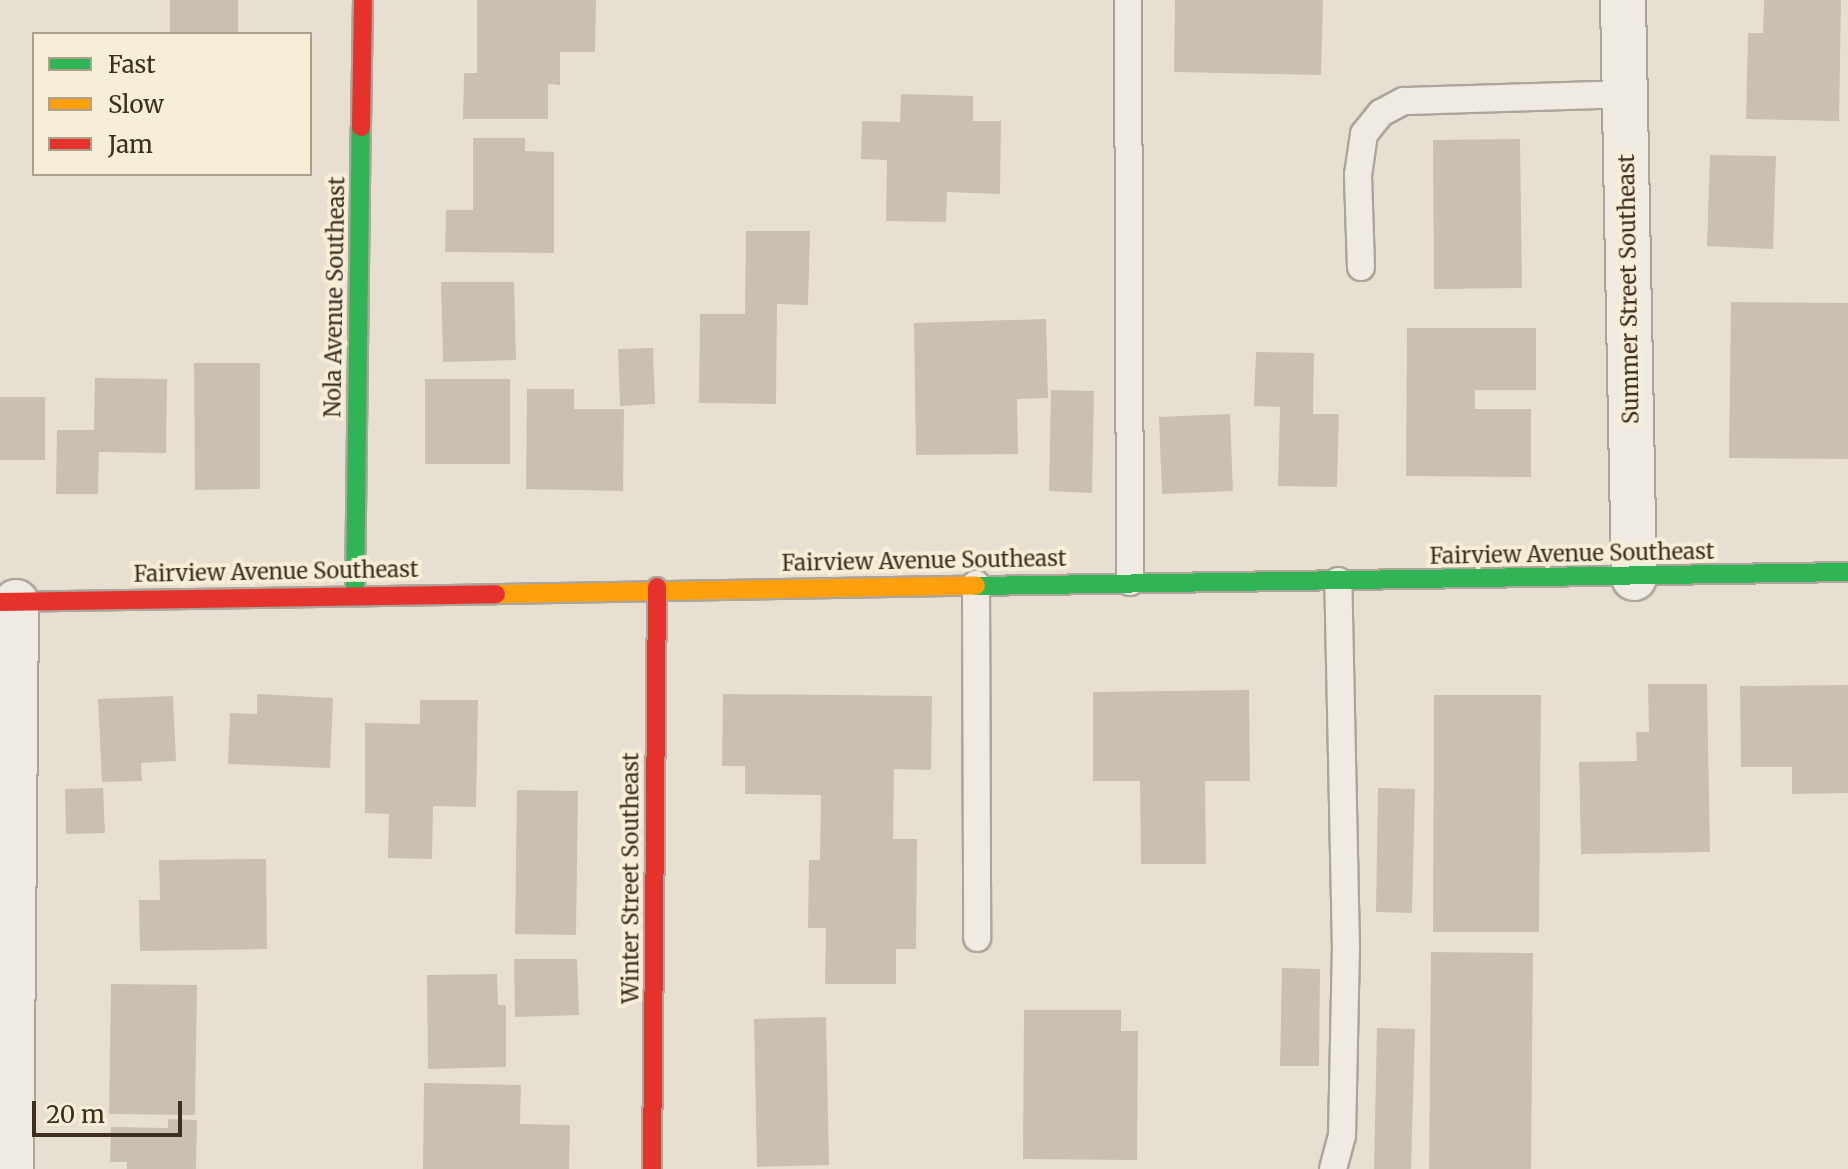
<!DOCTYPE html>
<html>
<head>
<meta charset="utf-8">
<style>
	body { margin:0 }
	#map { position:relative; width:1848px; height:1169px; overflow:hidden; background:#e7e0d1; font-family:Merriweather,serif }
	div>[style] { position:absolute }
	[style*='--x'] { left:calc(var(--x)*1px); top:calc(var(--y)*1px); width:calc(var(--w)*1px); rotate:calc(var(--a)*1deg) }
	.building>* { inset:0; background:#cbbfb2 }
	.roads { filter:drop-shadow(2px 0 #ada599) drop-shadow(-2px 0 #ada599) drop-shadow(0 2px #ada599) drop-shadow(0 -2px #ada599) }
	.lane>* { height:26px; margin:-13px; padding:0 13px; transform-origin:13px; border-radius:13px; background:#efebe3 }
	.street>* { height:44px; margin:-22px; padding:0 22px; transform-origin:22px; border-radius:22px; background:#efebe3 }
	.fast>* { height:18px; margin:-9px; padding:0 9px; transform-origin:9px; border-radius:9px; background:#30b455 }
	.slow>* { height:18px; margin:-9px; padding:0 9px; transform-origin:9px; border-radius:9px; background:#ff9f0a }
	.jam>* { height:18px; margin:-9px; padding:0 9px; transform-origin:9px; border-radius:9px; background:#e5322d }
	span { translate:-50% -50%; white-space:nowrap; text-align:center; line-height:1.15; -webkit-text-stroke:8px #f7eed8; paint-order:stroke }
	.street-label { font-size:22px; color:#3d2e20 }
	.legend { position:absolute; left:32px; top:32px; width:280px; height:144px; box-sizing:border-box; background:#f7eed8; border:2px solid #ada18e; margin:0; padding:10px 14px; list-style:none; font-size:24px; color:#3d2e20 }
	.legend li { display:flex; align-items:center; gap:16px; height:40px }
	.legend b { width:40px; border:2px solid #ada18e }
	.scale { position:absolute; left:32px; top:1101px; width:150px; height:36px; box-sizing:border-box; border:4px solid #3d2e20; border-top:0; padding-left:10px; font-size:24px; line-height:28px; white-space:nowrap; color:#3d2e20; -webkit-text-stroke:6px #f7eed8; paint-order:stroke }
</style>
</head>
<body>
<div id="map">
	<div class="building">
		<i style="clip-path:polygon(170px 0,238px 0,238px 34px,170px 34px)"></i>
		<i style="clip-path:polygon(477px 0,596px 0,595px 52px,560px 52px,560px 85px,548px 84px,548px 119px,463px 119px,464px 73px,477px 73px)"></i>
		<i style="clip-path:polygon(1175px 0,1323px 0,1321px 75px,1174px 72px)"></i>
		<i style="clip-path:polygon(1764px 0,1841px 0,1839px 121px,1746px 119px,1748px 33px,1763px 33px)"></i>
		<i style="clip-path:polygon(901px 94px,973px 96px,973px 121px,1001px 121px,1000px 194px,947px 192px,946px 222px,886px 221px,887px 160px,861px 159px,862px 121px,900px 122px)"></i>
		<i style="clip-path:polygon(473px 138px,525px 138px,525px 151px,554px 152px,554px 253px,445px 252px,446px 210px,473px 210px)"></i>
		<i style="clip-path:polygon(1520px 139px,1522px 288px,1434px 289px,1433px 140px)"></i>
		<i style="clip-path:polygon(1710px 155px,1776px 156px,1773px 249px,1707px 246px)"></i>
		<i style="clip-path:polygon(746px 231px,810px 231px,808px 305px,777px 304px,776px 404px,699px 403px,700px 314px,745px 314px)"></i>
		<i style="clip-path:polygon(441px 282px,514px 282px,516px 360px,443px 362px)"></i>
		<i style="clip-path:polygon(1731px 302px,1848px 303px,1848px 459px,1729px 458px)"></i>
		<i style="clip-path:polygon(1046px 319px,1048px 398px,1017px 399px,1018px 454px,916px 455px,914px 323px)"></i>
		<i style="clip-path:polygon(1407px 328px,1536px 328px,1536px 390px,1475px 390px,1475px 409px,1531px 409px,1531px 477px,1406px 476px)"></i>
		<i style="clip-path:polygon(653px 348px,655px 404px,620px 406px,618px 349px)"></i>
		<i style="clip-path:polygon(1256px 352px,1314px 353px,1313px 414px,1339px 414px,1337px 487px,1278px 486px,1280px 407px,1254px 406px)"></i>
		<i style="clip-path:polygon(194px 363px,260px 363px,260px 489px,195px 490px)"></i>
		<i style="clip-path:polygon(95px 378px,167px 379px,166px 453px,99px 452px,98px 494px,56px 494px,57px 430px,94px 430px)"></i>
		<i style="clip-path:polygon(425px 379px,510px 379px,510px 464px,425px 464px)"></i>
		<i style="clip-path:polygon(527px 389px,574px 389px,574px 409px,624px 409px,623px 491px,526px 489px)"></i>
		<i style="clip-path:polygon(1051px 390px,1094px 391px,1092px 493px,1049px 491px)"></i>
		<i style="clip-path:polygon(0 397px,45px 397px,45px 460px,0 460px)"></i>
		<i style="clip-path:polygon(1230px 414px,1233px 491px,1162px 494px,1159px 417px)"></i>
		<i style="clip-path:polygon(1648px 684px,1707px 684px,1710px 852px,1581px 854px,1579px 762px,1637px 761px,1636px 732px,1649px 732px)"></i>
		<i style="clip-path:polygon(1848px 685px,1848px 793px,1792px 794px,1792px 767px,1741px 767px,1740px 686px)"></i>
		<i style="clip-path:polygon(1249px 690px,1250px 781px,1205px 781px,1206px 864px,1141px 864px,1140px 781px,1093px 781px,1093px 692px)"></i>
		<i style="clip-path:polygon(257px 694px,333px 698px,330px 768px,228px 764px,230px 713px,257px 714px)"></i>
		<i style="clip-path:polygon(723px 694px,932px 696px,931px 770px,894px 769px,893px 839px,917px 839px,916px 949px,896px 949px,896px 984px,825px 984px,826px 928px,808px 928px,809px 860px,820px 860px,821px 795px,745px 794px,745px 766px,722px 766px)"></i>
		<i style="clip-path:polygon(1434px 695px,1541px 695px,1539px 932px,1433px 932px)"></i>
		<i style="clip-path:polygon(173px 696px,176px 761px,141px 763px,142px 781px,102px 782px,98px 699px)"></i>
		<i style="clip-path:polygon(420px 700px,478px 700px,476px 807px,433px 806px,432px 859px,388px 858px,389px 814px,365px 813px,365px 723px,420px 724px)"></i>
		<i style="clip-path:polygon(103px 788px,105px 833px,66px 834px,65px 789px)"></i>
		<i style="clip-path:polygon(1378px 788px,1415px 789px,1412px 913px,1376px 912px)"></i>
		<i style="clip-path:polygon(517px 790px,578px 791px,576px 935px,515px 934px)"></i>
		<i style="clip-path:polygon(266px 859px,267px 949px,140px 951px,139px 900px,160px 900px,159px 860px)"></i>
		<i style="clip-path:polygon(1431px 952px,1533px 953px,1531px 1169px,1429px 1169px)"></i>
		<i style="clip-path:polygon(514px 959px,577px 959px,579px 1015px,515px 1017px)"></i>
		<i style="clip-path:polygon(1282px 968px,1320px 969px,1319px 1066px,1280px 1066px)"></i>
		<i style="clip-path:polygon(497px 974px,498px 1005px,506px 1005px,506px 1067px,428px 1069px,427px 975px)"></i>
		<i style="clip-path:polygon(111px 984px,197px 985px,195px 1115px,109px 1114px)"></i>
		<i style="clip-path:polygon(1024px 1010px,1121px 1010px,1121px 1031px,1138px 1031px,1137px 1160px,1023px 1159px)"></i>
		<i style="clip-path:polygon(826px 1017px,829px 1165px,757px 1167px,754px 1019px)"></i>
		<i style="clip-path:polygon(1377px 1028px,1415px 1029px,1411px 1169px,1374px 1169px)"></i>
		<i style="clip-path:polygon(424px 1083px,521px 1085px,520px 1124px,570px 1125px,569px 1169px,423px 1169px)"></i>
		<i style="clip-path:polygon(168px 1119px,197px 1120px,196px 1169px,127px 1169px,127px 1162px,110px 1162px,111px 1127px,168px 1128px)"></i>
	</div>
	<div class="roads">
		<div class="lane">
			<i style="--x:1128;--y:0;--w:582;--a:89.8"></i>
			<i style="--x:1361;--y:267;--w:92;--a:-91.9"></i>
			<i style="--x:1358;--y:175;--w:41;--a:-81.7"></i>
			<i style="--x:1364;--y:134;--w:27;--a:-51"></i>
			<i style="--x:1381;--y:113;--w:26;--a:-28"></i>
			<i style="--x:1404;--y:101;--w:221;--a:-1.8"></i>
			<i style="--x:976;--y:584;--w:354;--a:89.8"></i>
			<i style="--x:1333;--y:1169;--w:34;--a:-75"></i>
			<i style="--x:1342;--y:1136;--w:187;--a:-88.8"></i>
			<i style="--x:1346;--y:949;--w:368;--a:-91.2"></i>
		</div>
		<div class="street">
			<i style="--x:1623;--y:0;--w:578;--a:88.91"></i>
			<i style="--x:11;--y:1169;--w:567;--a:-89.49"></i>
		</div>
		<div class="fast">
			<i style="--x:976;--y:586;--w:872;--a:-0.92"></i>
			<i style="--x:355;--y:595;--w:468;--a:-89.3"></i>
		</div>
		<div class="slow">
			<i style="--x:496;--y:594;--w:480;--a:-1"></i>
		</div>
		<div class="jam">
			<i style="--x:361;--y:127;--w:127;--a:-89.1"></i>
			<i style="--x:0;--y:602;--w:496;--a:-0.9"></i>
			<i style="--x:652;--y:1169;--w:582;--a:-89.51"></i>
		</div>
	</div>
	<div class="street-label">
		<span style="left:1629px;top:289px;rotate:-91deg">Summer Street Southeast</span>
		<span style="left:335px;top:297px;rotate:-89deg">Nola Avenue Southeast</span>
		<span style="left:1572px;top:554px;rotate:-1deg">Fairview Avenue Southeast</span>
		<span style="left:924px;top:561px;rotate:-1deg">Fairview Avenue Southeast</span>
		<span style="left:276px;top:572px;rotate:-1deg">Fairview Avenue Southeast</span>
		<span style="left:631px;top:878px;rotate:-90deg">Winter Street Southeast</span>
	</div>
	<ul class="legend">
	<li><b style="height:10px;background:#30b455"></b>Fast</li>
	<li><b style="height:10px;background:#ff9f0a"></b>Slow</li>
	<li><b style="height:10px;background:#e5322d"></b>Jam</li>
	</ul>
	<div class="scale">20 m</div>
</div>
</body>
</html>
